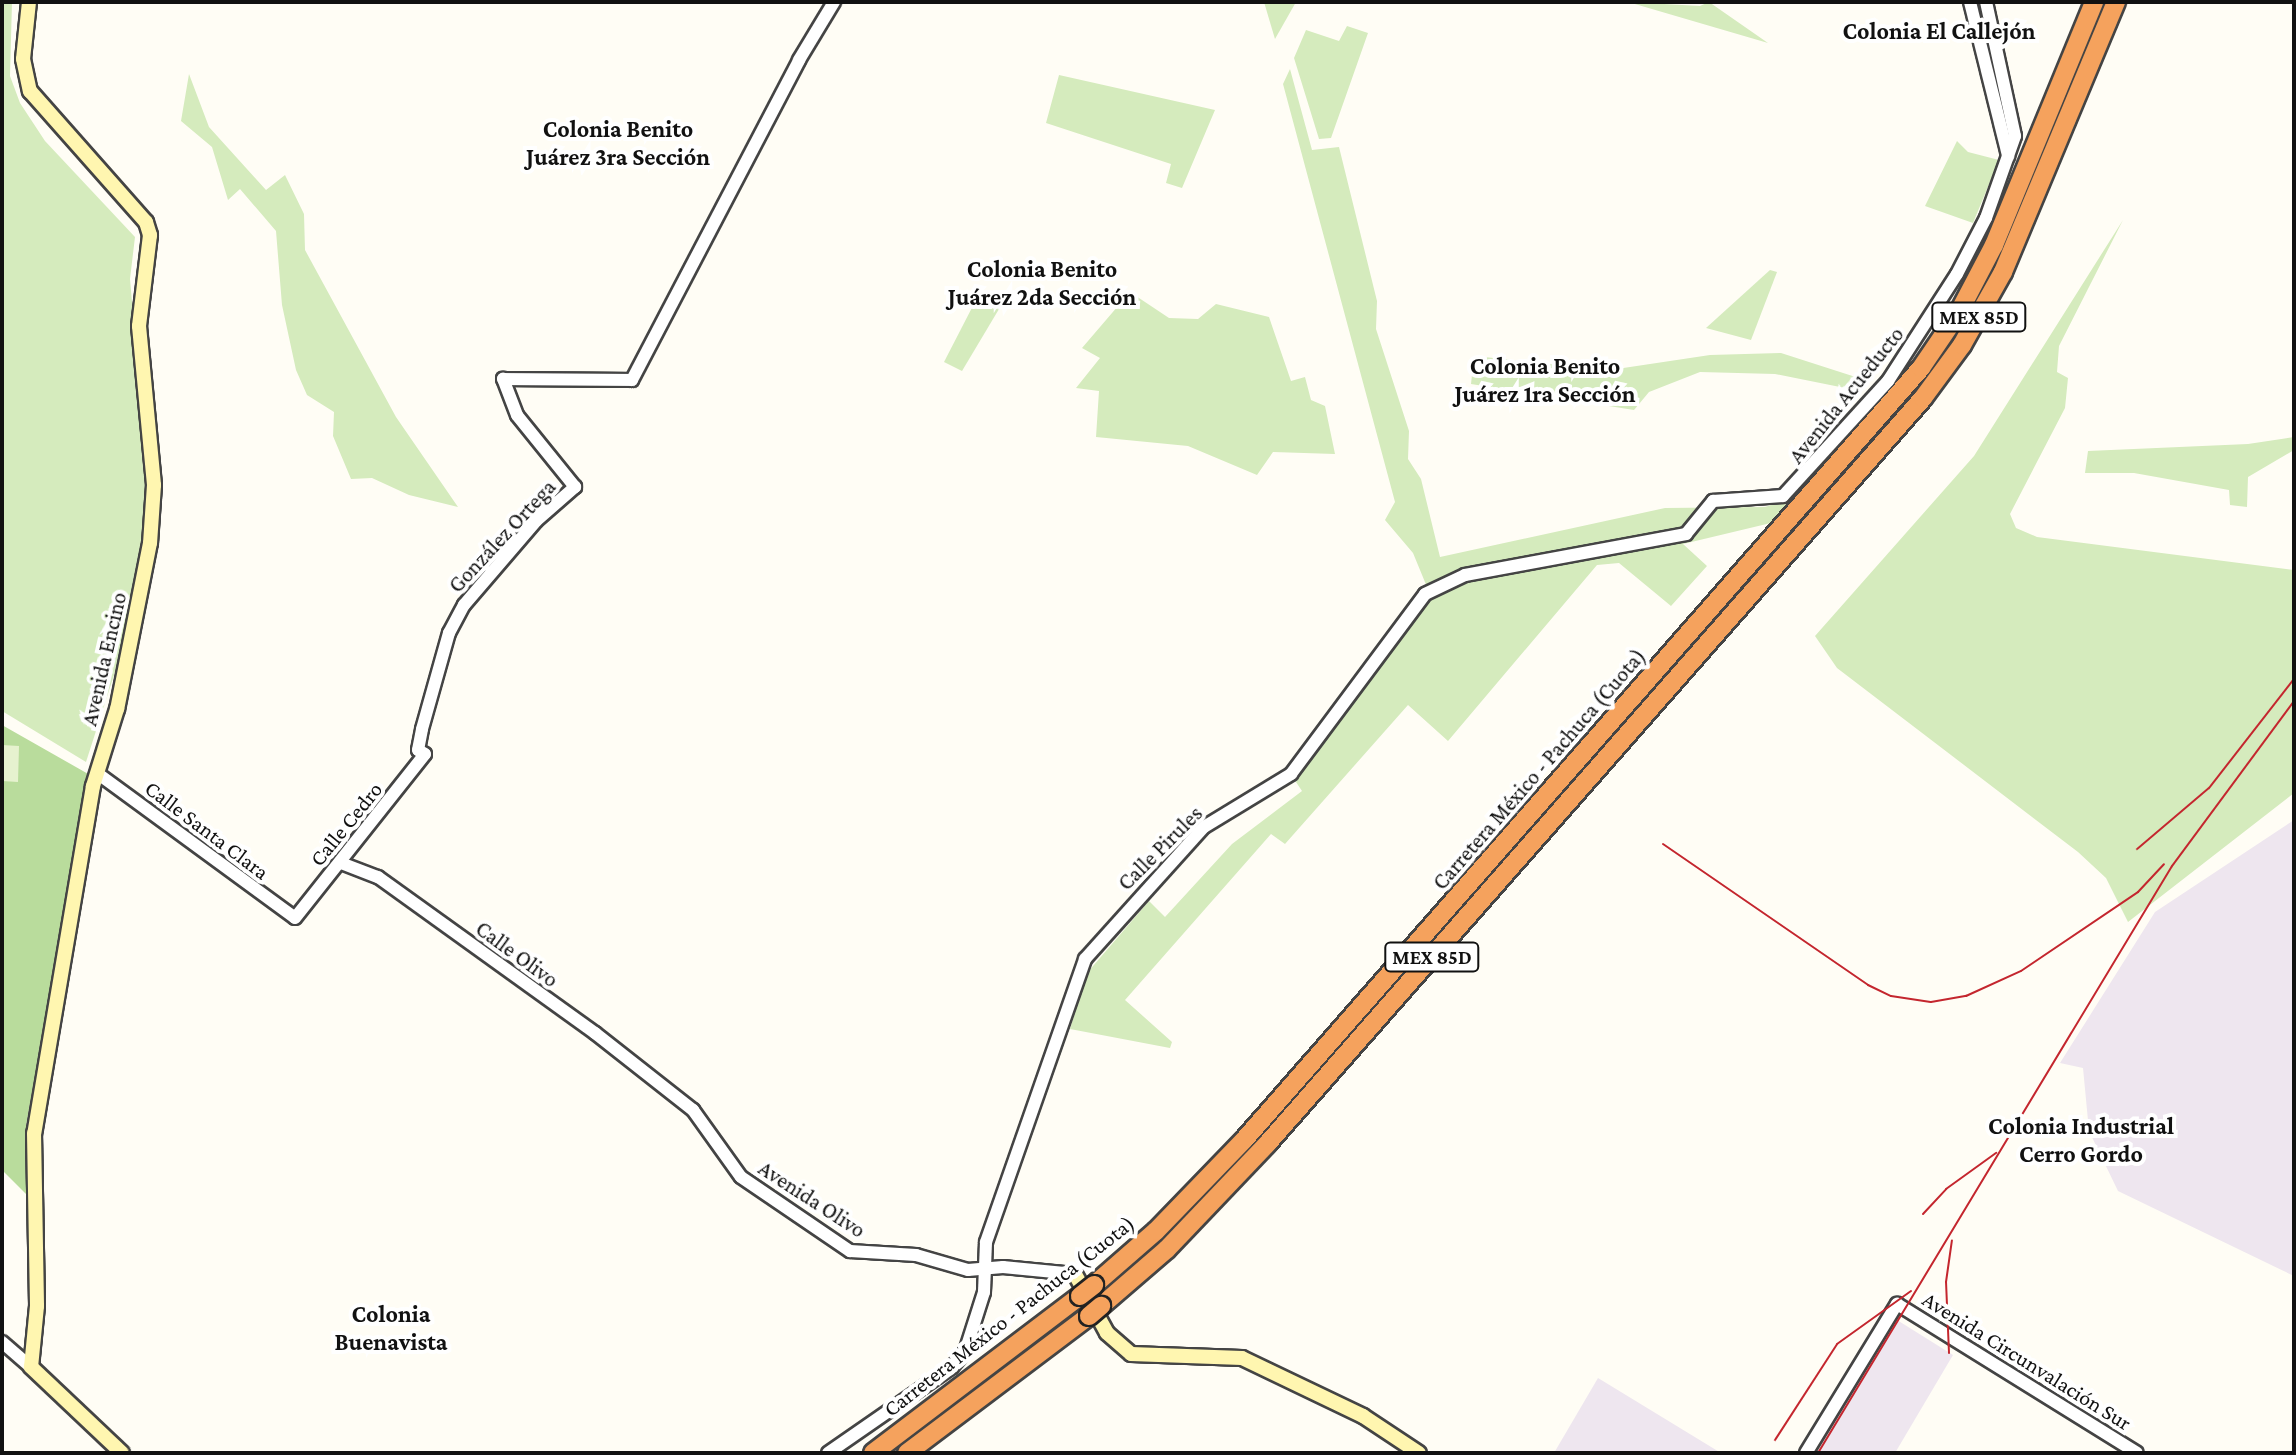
<!DOCTYPE html>
<html>
<head>
<meta charset="utf-8">
<style>
	body { margin:0 }
	#map { position:relative; width:2296px; height:1455px; overflow:hidden; background:#fffdf5; font-family:"Crimson Pro",serif }
	div>[style] { position:absolute }
	[style*='--x'] { left:calc(var(--x)*1px); top:calc(var(--y)*1px); width:calc(var(--w)*1px); rotate:calc(var(--a)*1deg) }
	.industrial>* { inset:0; background:#eee6ef }
	.green>* { inset:0; background:#d5ebbd }
	.forest>* { inset:0; background:#b9dc9c }
	.pitch>* { inset:0; background:#e6f2cf }
	.roads { filter:drop-shadow(2px 0 #444) drop-shadow(-2px 0 #444) drop-shadow(0 2px #444) drop-shadow(0 -2px #444) }
	.tertiary>* { height:12px; margin:-6px; padding:0 6px; transform-origin:6px; border-radius:6px; background:#fff }
	.secondary>* { height:14px; margin:-7px; padding:0 7px; transform-origin:7px; border-radius:7px; background:#fff6b0 }
	.motorway>* { height:18px; margin:-9px; padding:0 9px; transform-origin:9px; border-radius:9px; background:#f5a25d }
	.rail>* { height:2px; margin:-1px; padding:0 1px; transform-origin:1px; border-radius:1px; background:#c4262e }
	.bridges { filter:drop-shadow(2px 0 #222) drop-shadow(-2px 0 #222) drop-shadow(0 2px #222) drop-shadow(0 -2px #222) }
	.motorway-bridge>* { height:18px; margin:-9px; padding:0 9px; transform-origin:9px; border-radius:9px; background:#f5a25d }
	span { translate:-50% -50%; white-space:nowrap; text-align:center; line-height:1.15; -webkit-text-stroke:8px #fff; paint-order:stroke }
	.shield-label span { padding:2px 6px; background:#fff; border:2px solid; border-radius:6px; -webkit-text-stroke-width:0 }
	.shield-label { font-size:20px; color:#111; font-weight:700 }
	.street-label { font-size:22px; color:#111 }
	.neighbourhood-label { font-size:24px; color:#111; font-weight:700 }
	.frame { position:absolute; inset:0; border:4px solid #111; pointer-events:none }
</style>
</head>
<body>
<div id="map">
	<div class="industrial">
		<i style="clip-path:polygon(2294px 820px,2294px 1276px,2118px 1191px,2089px 1131px,2083px 1068px,2060px 1063px,2155px 912px)"></i>
		<i style="clip-path:polygon(1897px 1320px,1953px 1355px,1895px 1453px,1816px 1453px)"></i>
		<i style="clip-path:polygon(1598px 1378px,1721px 1453px,1554px 1453px)"></i>
	</div>
	<div class="green">
		<i style="clip-path:polygon(2px 2px,12px 2px,10px 76px,20px 103px,45px 141px,135px 237px,130px 279px,147px 473px,143px 585px,86px 762px,2px 711px)"></i>
		<i style="clip-path:polygon(1264px 2px,1296px 2px,1275px 39px)"></i>
		<i style="clip-path:polygon(1628px 2px,1700px 6px,1709px 2px,1768px 43px)"></i>
		<i style="clip-path:polygon(1347px 26px,1368px 33px,1331px 138px,1319px 139px,1294px 58px,1306px 30px,1339px 41px)"></i>
		<i style="clip-path:polygon(1290px 69px,1312px 150px,1339px 147px,1377px 301px,1376px 329px,1409px 431px,1408px 459px,1421px 479px,1440px 557px,1665px 508px,1765px 507px,1794px 498px,1775px 522px,1683px 544px,1707px 566px,1671px 606px,1619px 563px,1597px 565px,1448px 741px,1408px 705px,1285px 844px,1271px 834px,1125px 1000px,1172px 1042px,1170px 1048px,1070px 1029px,1087px 973px,1149px 901px,1165px 917px,1232px 844px,1302px 791px,1296px 782px,1343px 692px,1407px 605px,1427px 587px,1413px 553px,1385px 520px,1395px 502px,1283px 84px)"></i>
		<i style="clip-path:polygon(189px 74px,209px 127px,266px 190px,285px 175px,304px 214px,305px 250px,396px 417px,458px 507px,409px 495px,372px 478px,351px 479px,333px 436px,334px 412px,307px 395px,296px 370px,282px 305px,276px 231px,240px 189px,228px 200px,212px 147px,181px 121px)"></i>
		<i style="clip-path:polygon(1059px 75px,1215px 110px,1182px 188px,1166px 183px,1171px 164px,1046px 123px)"></i>
		<i style="clip-path:polygon(1957px 141px,1968px 152px,1999px 160px,1973px 223px,1925px 206px)"></i>
		<i style="clip-path:polygon(2123px 220px,2059px 346px,2057px 372px,2068px 378px,2065px 408px,2010px 514px,2016px 528px,2037px 537px,2294px 570px,2294px 793px,2128px 922px,2106px 878px,2078px 852px,1837px 668px,1815px 636px,1974px 456px)"></i>
		<i style="clip-path:polygon(1770px 270px,1777px 272px,1751px 340px,1706px 328px)"></i>
		<i style="clip-path:polygon(1130px 292px,1169px 318px,1198px 319px,1216px 304px,1269px 317px,1291px 381px,1305px 377px,1311px 400px,1325px 406px,1335px 454px,1273px 452px,1257px 475px,1188px 446px,1096px 437px,1099px 391px,1076px 388px,1100px 358px,1082px 348px)"></i>
		<i style="clip-path:polygon(978px 296px,1002px 304px,962px 371px,944px 362px)"></i>
		<i style="clip-path:polygon(1781px 353px,1868px 381px,1855px 390px,1775px 374px,1700px 372px,1649px 392px,1634px 410px,1471px 384px,1474px 356px,1610px 370px,1710px 355px)"></i>
		<i style="clip-path:polygon(2294px 437px,2294px 450px,2248px 477px,2247px 507px,2230px 505px,2229px 490px,2134px 473px,2085px 473px,2088px 451px,2248px 444px)"></i>
	</div>
	<div class="forest">
		<i style="clip-path:polygon(2px 725px,90px 775px,26px 1126px,32px 1200px,2px 1170px)"></i>
	</div>
	<div class="pitch">
		<i style="clip-path:polygon(2px 745px,19px 746px,18px 782px,2px 781px)"></i>
	</div>
	<div class="roads">
		<div class="tertiary">
			<i style="--x:1970;--y:2;--w:159;--a:76.1"></i>
			<i style="--x:97;--y:773;--w:245;--a:36.2"></i>
			<i style="--x:295;--y:918;--w:209;--a:-51.6"></i>
			<i style="--x:425;--y:754;--w:8;--a:-150"></i>
			<i style="--x:418;--y:750;--w:21;--a:-79"></i>
			<i style="--x:422;--y:729;--w:100;--a:-74.3"></i>
			<i style="--x:449;--y:633;--w:32;--a:-62"></i>
			<i style="--x:464;--y:605;--w:111;--a:-49.4"></i>
			<i style="--x:536;--y:521;--w:52;--a:-41.1"></i>
			<i style="--x:575;--y:487;--w:92;--a:-128.9"></i>
			<i style="--x:517;--y:415;--w:39;--a:-111"></i>
			<i style="--x:503;--y:379;--w:129;--a:0.4"></i>
			<i style="--x:632;--y:380;--w:361;--a:-62.4"></i>
			<i style="--x:799;--y:60;--w:68;--a:-58.9"></i>
			<i style="--x:341;--y:863;--w:40;--a:21"></i>
			<i style="--x:378;--y:877;--w:267;--a:35.7"></i>
			<i style="--x:595;--y:1033;--w:125;--a:38.2"></i>
			<i style="--x:693;--y:1110;--w:82;--a:54.4"></i>
			<i style="--x:741;--y:1177;--w:132;--a:34.2"></i>
			<i style="--x:850;--y:1251;--w:66;--a:3.5"></i>
			<i style="--x:916;--y:1255;--w:54;--a:16.1"></i>
			<i style="--x:968;--y:1270;--w:35;--a:-5"></i>
			<i style="--x:1003;--y:1267;--w:72;--a:5.6"></i>
			<i style="--x:2;--y:1342;--w:38;--a:41"></i>
			<i style="--x:828;--y:1453;--w:151;--a:-34.7"></i>
			<i style="--x:952;--y:1367;--w:20;--a:-49"></i>
			<i style="--x:965;--y:1352;--w:63;--a:-72.4"></i>
			<i style="--x:984;--y:1292;--w:50;--a:-87.7"></i>
			<i style="--x:986;--y:1242;--w:300;--a:-70.7"></i>
			<i style="--x:1085;--y:959;--w:178;--a:-48"></i>
			<i style="--x:1204;--y:827;--w:102;--a:-31.3"></i>
			<i style="--x:1291;--y:774;--w:224;--a:-53.3"></i>
			<i style="--x:1425;--y:594;--w:44;--a:-25.4"></i>
			<i style="--x:1465;--y:575;--w:225;--a:-10.5"></i>
			<i style="--x:1686;--y:534;--w:43;--a:-50.7"></i>
			<i style="--x:1713;--y:501;--w:70;--a:-4.1"></i>
			<i style="--x:1783;--y:496;--w:156;--a:-47.6"></i>
			<i style="--x:1888;--y:381;--w:127;--a:-57.2"></i>
			<i style="--x:1957;--y:274;--w:63;--a:-62.6"></i>
			<i style="--x:1986;--y:218;--w:87;--a:-70.5"></i>
			<i style="--x:2015;--y:136;--w:137;--a:-102.2"></i>
			<i style="--x:1806;--y:1453;--w:175;--a:-58.6"></i>
			<i style="--x:1897;--y:1304;--w:282;--a:31.8"></i>
		</div>
		<div class="secondary">
			<i style="--x:29;--y:2;--w:57;--a:96"></i>
			<i style="--x:23;--y:59;--w:33;--a:78"></i>
			<i style="--x:30;--y:91;--w:175;--a:48.5"></i>
			<i style="--x:146;--y:222;--w:14;--a:73"></i>
			<i style="--x:150;--y:235;--w:92;--a:96.9"></i>
			<i style="--x:139;--y:326;--w:160;--a:84.6"></i>
			<i style="--x:154;--y:485;--w:58;--a:93.9"></i>
			<i style="--x:150;--y:543;--w:169;--a:101.2"></i>
			<i style="--x:117;--y:709;--w:81;--a:107.3"></i>
			<i style="--x:93;--y:786;--w:352;--a:99.6"></i>
			<i style="--x:34;--y:1133;--w:173;--a:89"></i>
			<i style="--x:37;--y:1306;--w:61;--a:95.6"></i>
			<i style="--x:31;--y:1367;--w:125;--a:43.4"></i>
			<i style="--x:1075;--y:1274;--w:67;--a:61.5"></i>
			<i style="--x:1107;--y:1333;--w:32;--a:41"></i>
			<i style="--x:1131;--y:1354;--w:111;--a:2.1"></i>
			<i style="--x:1242;--y:1358;--w:134;--a:25.6"></i>
			<i style="--x:1363;--y:1416;--w:67;--a:33.5"></i>
		</div>
		<div class="motorway">
			<i style="--x:1094;--y:1285;--w:82;--a:-41.1"></i>
			<i style="--x:1156;--y:1231;--w:127;--a:-46"></i>
			<i style="--x:1244;--y:1140;--w:1027;--a:-48.75"></i>
			<i style="--x:1921;--y:368;--w:68;--a:-55.8"></i>
			<i style="--x:1959;--y:312;--w:76;--a:-62.4"></i>
			<i style="--x:1994;--y:245;--w:263;--a:-67.6"></i>
			<i style="--x:1101;--y:1306;--w:87;--a:-40.8"></i>
			<i style="--x:1167;--y:1249;--w:145;--a:-46.4"></i>
			<i style="--x:1267;--y:1144;--w:993;--a:-48.67"></i>
			<i style="--x:1923;--y:398;--w:66;--a:-53.7"></i>
			<i style="--x:1962;--y:345;--w:84;--a:-60.7"></i>
			<i style="--x:2003;--y:272;--w:293;--a:-67.3"></i>
			<i style="--x:873;--y:1453;--w:260;--a:-37.2"></i>
			<i style="--x:907;--y:1453;--w:228;--a:-37"></i>
		</div>
	</div>
	<div class="rail">
		<i style="--x:1663;--y:844;--w:249;--a:34.5"></i>
		<i style="--x:1868;--y:985;--w:25;--a:26"></i>
		<i style="--x:1891;--y:996;--w:40;--a:8.5"></i>
		<i style="--x:1931;--y:1002;--w:36;--a:-10"></i>
		<i style="--x:1966;--y:996;--w:60;--a:-24.4"></i>
		<i style="--x:2021;--y:971;--w:141;--a:-34"></i>
		<i style="--x:2138;--y:892;--w:38;--a:-47"></i>
		<i style="--x:2137;--y:849;--w:94;--a:-40.3"></i>
		<i style="--x:2209;--y:788;--w:138;--a:-52.1"></i>
		<i style="--x:1923;--y:1214;--w:34;--a:-47"></i>
		<i style="--x:1946;--y:1189;--w:62;--a:-35.8"></i>
		<i style="--x:1949;--y:1353;--w:71;--a:-92.4"></i>
		<i style="--x:1946;--y:1282;--w:42;--a:-81.9"></i>
		<i style="--x:1775;--y:1440;--w:114;--a:-57.1"></i>
		<i style="--x:1837;--y:1344;--w:91;--a:-35.6"></i>
		<i style="--x:1818;--y:1453;--w:685;--a:-58.91"></i>
		<i style="--x:2172;--y:866;--w:205;--a:-53.5"></i>
	</div>
	<div class="bridges">
		<div class="motorway-bridge">
			<i style="--x:1080;--y:1296;--w:18;--a:-38"></i>
			<i style="--x:1089;--y:1316;--w:16;--a:-40"></i>
		</div>
	</div>
	<div class="shield-label">
		<span style="left:1979px;top:317px">MEX 85D</span>
		<span style="left:1432px;top:957px">MEX 85D</span>
	</div>
	<div class="street-label">
		<span style="left:1846px;top:395px;rotate:-51deg">Avenida Acueducto</span>
		<span style="left:502px;top:536px;rotate:-47deg">González Ortega</span>
		<span style="left:104px;top:659px;rotate:-77deg">Avenida Encino</span>
		<span style="left:1539px;top:769px;rotate:-49deg">Carretera México - Pachuca (Cuota)</span>
		<span style="left:346px;top:824px;rotate:-51deg">Calle Cedro</span>
		<span style="left:207px;top:830px;rotate:37deg">Calle Santa Clara</span>
		<span style="left:1160px;top:848px;rotate:-45deg">Calle Pirules</span>
		<span style="left:517px;top:954px;rotate:36deg">Calle Olivo</span>
		<span style="left:812px;top:1199px;rotate:33deg">Avenida Olivo</span>
		<span style="left:1009px;top:1316px;rotate:-38deg">Carretera México - Pachuca (Cuota)</span>
		<span style="left:2027px;top:1361px;rotate:32deg">Avenida Circunvalación Sur</span>
	</div>
	<div class="neighbourhood-label">
		<span style="left:1939px;top:31px">Colonia El Callejón</span>
		<span style="left:618px;top:143px">Colonia Benito<br>Juárez 3ra Sección</span>
		<span style="left:1042px;top:283px">Colonia Benito<br>Juárez 2da Sección</span>
		<span style="left:1545px;top:380px">Colonia Benito<br>Juárez 1ra Sección</span>
		<span style="left:2081px;top:1140px">Colonia Industrial<br>Cerro Gordo</span>
		<span style="left:391px;top:1328px">Colonia<br>Buenavista</span>
	</div>
	<div class="frame"></div>
</div>
</body>
</html>
